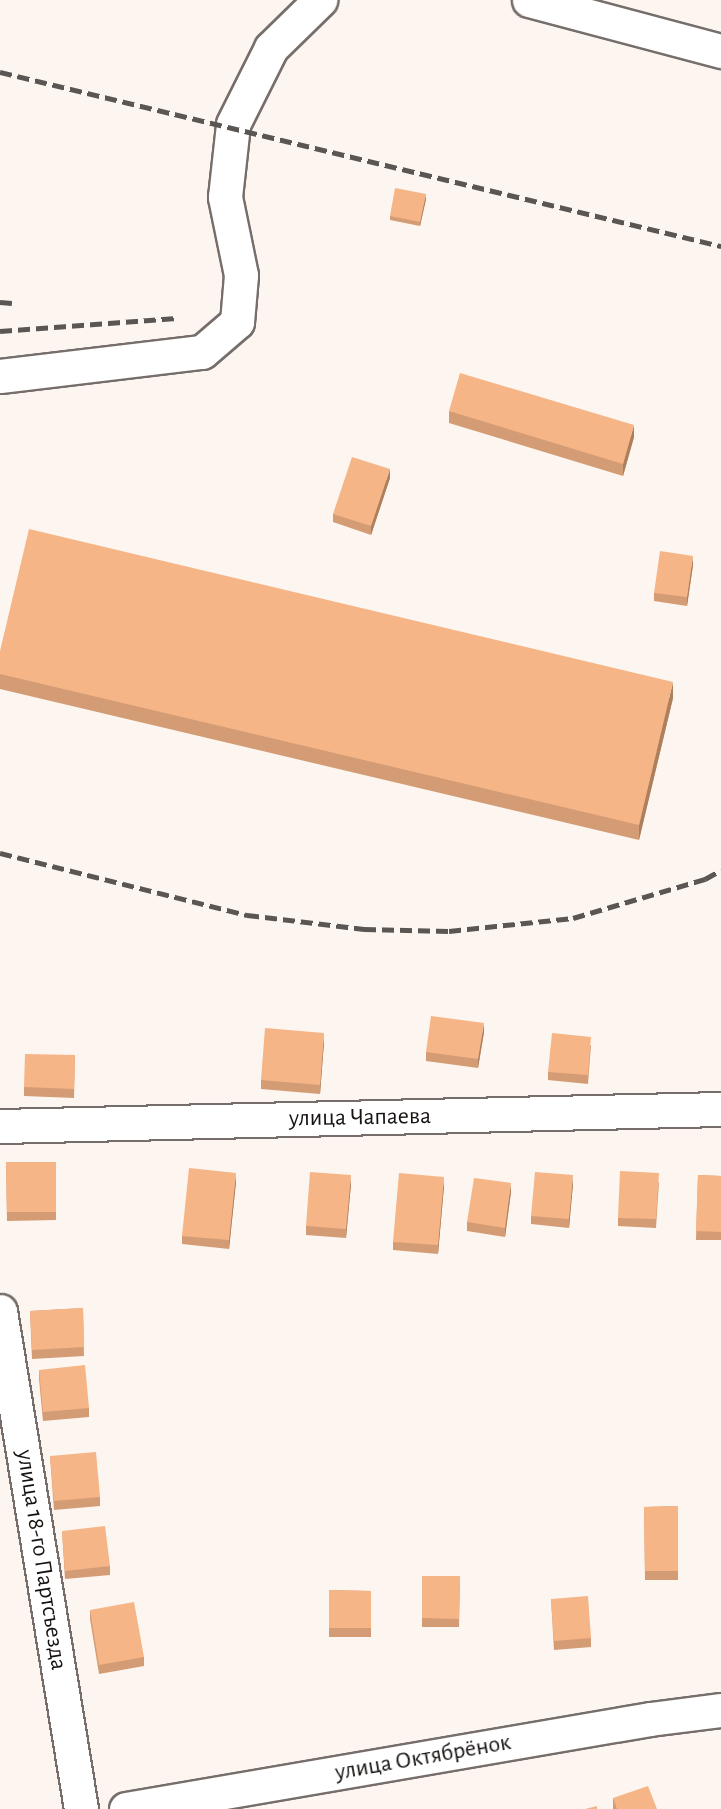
<!DOCTYPE html>
<html>
<head>
<meta charset="utf-8">
<style>
	body { margin:0 }
	#map { position:relative; width:721px; height:1809px; overflow:hidden; background:#fdf5ef; font-family:"Alegreya Sans",sans-serif }
	div>[style] { position:absolute }
	[style*='--x'] { left:calc(var(--x)*1px); top:calc(var(--y)*1px); width:calc(var(--w)*1px); rotate:calc(var(--a)*1deg) }
	.roads { filter:drop-shadow(2px 0 #766e6a) drop-shadow(-2px 0 #766e6a) drop-shadow(0 2px #766e6a) drop-shadow(0 -2px #766e6a) }
	.minor>* { height:33px; margin:-16.5px; padding:0 16.5px; transform-origin:16.5px; border-radius:16.5px; background:#fff }
	.rail>* { height:4.5px; margin-top:-2.25px; transform-origin:0; background:repeating-linear-gradient(90deg,#5a5653 0 12px,transparent 0 18px) }
	.wall>* { inset:0; background:#d49c74 }
	.shaded-wall>* { inset:0; background:#ac7f5e }
	.building>* { inset:0; background:#f6b587 }
	span { translate:-50% -50%; white-space:nowrap; text-align:center; line-height:1.15; -webkit-text-stroke:4.5px #fff; paint-order:stroke }
	.street-label { font-size:24px; color:#151210 }
</style>
</head>
<body>
<div id="map">
	<div class="roads">
		<div class="minor">
			<i style="--x:529;--y:0;--w:199;--a:14.9"></i>
			<i style="--x:0;--y:376;--w:203;--a:-6.8"></i>
			<i style="--x:202;--y:352;--w:46;--a:-40.6"></i>
			<i style="--x:237;--y:322;--w:47;--a:-85.1"></i>
			<i style="--x:241;--y:275;--w:80;--a:-101.6"></i>
			<i style="--x:225;--y:197;--w:73;--a:-83.7"></i>
			<i style="--x:233;--y:124;--w:85;--a:-63.4"></i>
			<i style="--x:271;--y:48;--w:69;--a:-44.4"></i>
			<i style="--x:0;--y:1126;--w:721;--a:-1.35"></i>
			<i style="--x:0;--y:1311;--w:505;--a:80.76"></i>
			<i style="--x:126;--y:1809;--w:532;--a:-9.75"></i>
			<i style="--x:650;--y:1719;--w:72;--a:-7.2"></i>
		</div>
	</div>
	<div class="rail">
		<i style="--x:0;--y:72;--w:742;--a:13.57"></i>
		<i style="--x:0;--y:302;--w:12;--a:5"></i>
		<i style="--x:0;--y:331;--w:177;--a:-4.2"></i>
		<i style="--x:0;--y:853;--w:255;--a:14.1"></i>
		<i style="--x:247;--y:915;--w:118;--a:6.8"></i>
		<i style="--x:364;--y:929;--w:85;--a:1.3"></i>
		<i style="--x:449;--y:931;--w:125;--a:-6"></i>
		<i style="--x:573;--y:918;--w:138;--a:-16.5"></i>
		<i style="--x:705;--y:879;--w:18;--a:-29"></i>
	</div>
	<div class="wall">
		<i style="clip-path:polygon(426px 199px,420px 226px,390px 220px,390px 216px)"></i>
		<i style="clip-path:polygon(449px 411px,634px 437px,623px 476px,449px 423px)"></i>
		<i style="clip-path:polygon(390px 478px,371px 535px,333px 522px,333px 514px)"></i>
		<i style="clip-path:polygon(693px 565px,687px 606px,654px 601px,654px 593px)"></i>
		<i style="clip-path:polygon(0 651px,673px 698px,639px 840px,0 689px)"></i>
		<i style="clip-path:polygon(484px 1032px,478px 1068px,426px 1061px,426px 1052px)"></i>
		<i style="clip-path:polygon(324px 1042px,320px 1094px,261px 1089px,261px 1080px)"></i>
		<i style="clip-path:polygon(591px 1045px,588px 1084px,548px 1080px,548px 1072px)"></i>
		<i style="clip-path:polygon(75px 1055px,74px 1098px,24px 1096px,24px 1087px)"></i>
		<i style="clip-path:polygon(6px 1162px,56px 1162px,56px 1220px,7px 1221px)"></i>
		<i style="clip-path:polygon(698px 1175px,721px 1176px,721px 1240px,696px 1240px)"></i>
		<i style="clip-path:polygon(236px 1182px,229px 1249px,182px 1244px,182px 1236px)"></i>
		<i style="clip-path:polygon(659px 1182px,656px 1228px,618px 1226px,618px 1218px)"></i>
		<i style="clip-path:polygon(351px 1184px,346px 1238px,306px 1235px,306px 1226px)"></i>
		<i style="clip-path:polygon(573px 1184px,569px 1228px,531px 1224px,531px 1216px)"></i>
		<i style="clip-path:polygon(444px 1186px,438px 1254px,393px 1250px,393px 1242px)"></i>
		<i style="clip-path:polygon(511px 1192px,505px 1237px,467px 1231px,467px 1222px)"></i>
		<i style="clip-path:polygon(83px 1308px,84px 1356px,32px 1359px,30px 1311px)"></i>
		<i style="clip-path:polygon(39px 1370px,89px 1408px,89px 1417px,43px 1421px,39px 1379px)"></i>
		<i style="clip-path:polygon(50px 1456px,100px 1497px,100px 1506px,54px 1510px)"></i>
		<i style="clip-path:polygon(678px 1506px,678px 1580px,645px 1580px,644px 1507px)"></i>
		<i style="clip-path:polygon(62px 1531px,110px 1566px,110px 1575px,65px 1579px)"></i>
		<i style="clip-path:polygon(422px 1576px,460px 1576px,459px 1627px,422px 1627px)"></i>
		<i style="clip-path:polygon(329px 1590px,371px 1591px,371px 1637px,329px 1637px)"></i>
		<i style="clip-path:polygon(551px 1599px,591px 1638px,591px 1647px,554px 1650px)"></i>
		<i style="clip-path:polygon(90px 1610px,144px 1657px,144px 1666px,99px 1674px,90px 1619px)"></i>
		<i style="clip-path:polygon(613px 1798px,657px 1809px,613px 1809px)"></i>
	</div>
	<div class="shaded-wall">
		<i style="clip-path:polygon(426px 194px,426px 199px,420px 226px,420px 222px)"></i>
		<i style="clip-path:polygon(634px 425px,634px 437px,623px 476px,623px 464px)"></i>
		<i style="clip-path:polygon(390px 469px,390px 478px,371px 535px,371px 526px)"></i>
		<i style="clip-path:polygon(693px 556px,693px 565px,687px 606px,687px 597px)"></i>
		<i style="clip-path:polygon(673px 682px,673px 698px,639px 840px,639px 825px)"></i>
		<i style="clip-path:polygon(484px 1023px,484px 1032px,478px 1068px,478px 1059px)"></i>
		<i style="clip-path:polygon(324px 1033px,324px 1042px,320px 1094px,320px 1085px)"></i>
		<i style="clip-path:polygon(236px 1173px,236px 1182px,229px 1249px,229px 1240px)"></i>
		<i style="clip-path:polygon(351px 1175px,351px 1184px,346px 1238px,346px 1229px)"></i>
		<i style="clip-path:polygon(573px 1175px,573px 1184px,569px 1228px,569px 1219px)"></i>
		<i style="clip-path:polygon(444px 1177px,444px 1186px,438px 1254px,438px 1245px)"></i>
		<i style="clip-path:polygon(511px 1183px,511px 1192px,505px 1237px,505px 1228px)"></i>
	</div>
	<div class="building">
		<i style="clip-path:polygon(395px 188px,426px 194px,420px 222px,390px 216px)"></i>
		<i style="clip-path:polygon(460px 373px,634px 425px,623px 464px,449px 411px)"></i>
		<i style="clip-path:polygon(352px 457px,390px 469px,371px 526px,333px 514px)"></i>
		<i style="clip-path:polygon(29px 529px,673px 682px,639px 825px,0 674px,0 651px)"></i>
		<i style="clip-path:polygon(660px 551px,693px 556px,687px 597px,654px 593px)"></i>
		<i style="clip-path:polygon(431px 1016px,484px 1023px,478px 1059px,426px 1052px)"></i>
		<i style="clip-path:polygon(265px 1028px,324px 1033px,320px 1085px,261px 1080px)"></i>
		<i style="clip-path:polygon(552px 1033px,591px 1037px,588px 1075px,548px 1072px)"></i>
		<i style="clip-path:polygon(25px 1054px,75px 1055px,74px 1089px,24px 1087px)"></i>
		<i style="clip-path:polygon(6px 1162px,56px 1162px,56px 1212px,7px 1212px)"></i>
		<i style="clip-path:polygon(189px 1168px,236px 1173px,229px 1240px,182px 1236px)"></i>
		<i style="clip-path:polygon(620px 1171px,659px 1173px,656px 1219px,618px 1218px)"></i>
		<i style="clip-path:polygon(310px 1172px,351px 1175px,346px 1229px,306px 1226px)"></i>
		<i style="clip-path:polygon(535px 1172px,573px 1175px,569px 1219px,531px 1216px)"></i>
		<i style="clip-path:polygon(399px 1173px,444px 1177px,438px 1245px,393px 1242px)"></i>
		<i style="clip-path:polygon(698px 1175px,721px 1176px,721px 1232px,696px 1231px)"></i>
		<i style="clip-path:polygon(474px 1178px,511px 1183px,505px 1228px,467px 1222px)"></i>
		<i style="clip-path:polygon(83px 1308px,84px 1347px,32px 1350px,30px 1311px)"></i>
		<i style="clip-path:polygon(85px 1365px,89px 1408px,43px 1412px,39px 1370px)"></i>
		<i style="clip-path:polygon(96px 1452px,100px 1497px,54px 1501px,50px 1456px)"></i>
		<i style="clip-path:polygon(678px 1506px,678px 1571px,645px 1571px,644px 1507px)"></i>
		<i style="clip-path:polygon(105px 1526px,110px 1566px,65px 1571px,62px 1531px)"></i>
		<i style="clip-path:polygon(422px 1576px,460px 1576px,459px 1619px,422px 1618px)"></i>
		<i style="clip-path:polygon(329px 1590px,371px 1591px,371px 1628px,329px 1628px)"></i>
		<i style="clip-path:polygon(588px 1596px,591px 1638px,554px 1641px,551px 1599px)"></i>
		<i style="clip-path:polygon(134px 1602px,144px 1657px,99px 1665px,90px 1610px)"></i>
		<i style="clip-path:polygon(648px 1786px,657px 1809px,617px 1809px,613px 1798px)"></i>
		<i style="clip-path:polygon(597px 1806px,597px 1809px,585px 1809px)"></i>
	</div>
	<div class="street-label">
		<span style="left:360px;top:1118px;rotate:-1deg">улица Чапаева</span>
		<span style="left:41px;top:1560px;rotate:81deg">улица 18-го Партсъезда</span>
		<span style="left:423px;top:1758px;rotate:-10deg">улица Октябрёнок</span>
	</div>
</div>
</body>
</html>
